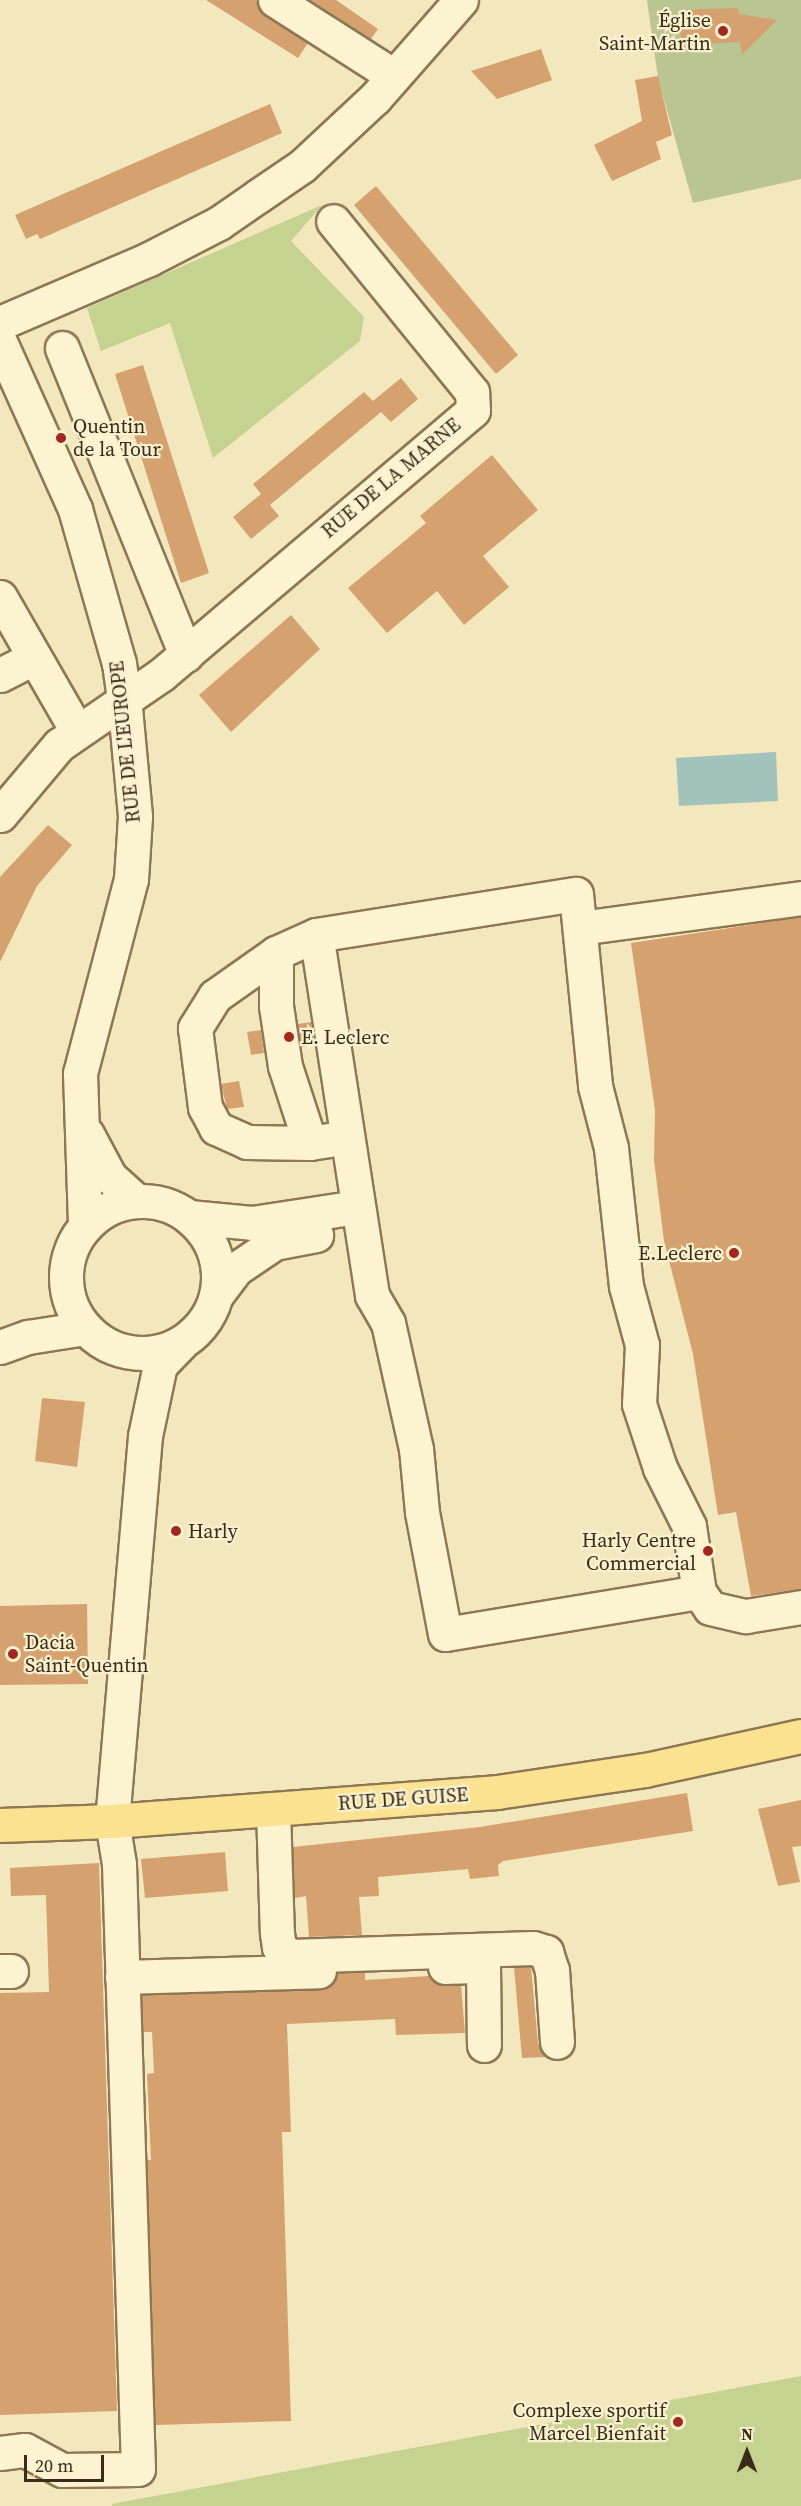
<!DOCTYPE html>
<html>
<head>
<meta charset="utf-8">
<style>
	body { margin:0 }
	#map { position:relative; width:801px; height:2506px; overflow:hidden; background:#f3e7bd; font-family:"Source Serif 4",serif }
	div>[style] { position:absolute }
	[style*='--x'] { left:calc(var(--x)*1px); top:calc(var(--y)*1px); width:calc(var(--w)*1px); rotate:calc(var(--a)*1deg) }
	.green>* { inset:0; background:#c5d290 }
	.cemetery>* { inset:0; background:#bbc591 }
	.water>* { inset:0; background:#a1c3bc }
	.building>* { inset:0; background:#d5a26f }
	.roads { filter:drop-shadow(2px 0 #8d7754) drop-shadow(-2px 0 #8d7754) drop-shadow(0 2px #8d7754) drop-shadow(0 -2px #8d7754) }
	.minor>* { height:33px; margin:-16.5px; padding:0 16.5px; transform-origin:16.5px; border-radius:16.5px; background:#fcf3d1 }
	.minor>.ring { margin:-16.5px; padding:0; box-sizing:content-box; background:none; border:33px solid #fcf3d1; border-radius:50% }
	.major>* { height:33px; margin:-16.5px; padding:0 16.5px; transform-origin:16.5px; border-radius:16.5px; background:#fbe290 }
	.dots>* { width:16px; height:16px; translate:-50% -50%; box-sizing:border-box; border:3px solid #f9f0ce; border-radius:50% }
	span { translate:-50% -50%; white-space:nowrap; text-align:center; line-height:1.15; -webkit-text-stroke:4.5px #f9f0ce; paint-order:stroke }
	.poi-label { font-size:20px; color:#3a2c1b }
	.right { translate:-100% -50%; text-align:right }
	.left { translate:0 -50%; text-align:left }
	.street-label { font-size:20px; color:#3a2c1b }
	.north { position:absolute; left:717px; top:2422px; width:60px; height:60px; -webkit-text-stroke:4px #f9f0ce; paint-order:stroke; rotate:0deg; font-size:16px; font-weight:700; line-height:24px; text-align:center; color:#3a2c1b }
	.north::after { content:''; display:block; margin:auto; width:21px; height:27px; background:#3a2c1b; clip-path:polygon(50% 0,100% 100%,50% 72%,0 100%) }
	.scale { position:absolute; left:24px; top:2455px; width:80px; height:27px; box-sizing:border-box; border:3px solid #3a2c1b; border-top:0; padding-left:8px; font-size:18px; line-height:21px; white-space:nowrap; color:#3a2c1b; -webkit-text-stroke:4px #f9f0ce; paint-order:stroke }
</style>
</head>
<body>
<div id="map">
	<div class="green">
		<i style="clip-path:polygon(322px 205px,291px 241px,364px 317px,360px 341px,213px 458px,170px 323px,101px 351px,87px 308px)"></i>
		<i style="clip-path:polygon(801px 2376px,801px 2506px,112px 2506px,112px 2504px)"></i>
	</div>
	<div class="cemetery">
		<i style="clip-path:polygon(647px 0,801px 0,801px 179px,693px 203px,658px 78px)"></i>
	</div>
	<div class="water">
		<i style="clip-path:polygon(776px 752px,778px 801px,679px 806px,676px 758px)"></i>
	</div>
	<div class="building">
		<i style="clip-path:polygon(206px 0,256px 0,264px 15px,308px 43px,298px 58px)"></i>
		<i style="clip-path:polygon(310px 0,336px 0,378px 29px,371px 39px)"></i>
		<i style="clip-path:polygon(738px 8px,739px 14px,777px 20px,742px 55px,740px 42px,681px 45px,679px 10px)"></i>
		<i style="clip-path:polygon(541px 49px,552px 80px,497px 99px,471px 71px)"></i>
		<i style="clip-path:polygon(658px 76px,672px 135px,656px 142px,661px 159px,612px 181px,594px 145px,642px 121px,635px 80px)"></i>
		<i style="clip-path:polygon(270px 104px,282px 133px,40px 239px,37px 234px,26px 239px,15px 215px)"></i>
		<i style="clip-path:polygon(376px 186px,518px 355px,496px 374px,354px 205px)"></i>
		<i style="clip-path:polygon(143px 365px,209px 573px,181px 583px,115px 374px)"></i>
		<i style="clip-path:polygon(401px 378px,418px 399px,391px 422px,381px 412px,270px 505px,279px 516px,251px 539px,233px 517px,261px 494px,253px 484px,364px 392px,373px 401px)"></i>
		<i style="clip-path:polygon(492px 455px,538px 510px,483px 556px,509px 587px,464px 625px,437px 591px,387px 633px,348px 588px,426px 523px,420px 516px)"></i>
		<i style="clip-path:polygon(291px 615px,320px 649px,231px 732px,199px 695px)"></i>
		<i style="clip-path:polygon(48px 825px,72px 845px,37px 886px,0 962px,0 877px)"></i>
		<i style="clip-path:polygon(801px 917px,801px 1589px,751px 1596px,736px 1512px,718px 1515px,693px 1354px,664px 1241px,654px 1160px,655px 1110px,631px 943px)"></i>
		<i style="clip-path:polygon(311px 1022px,314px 1045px,301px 1047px,298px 1024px)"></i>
		<i style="clip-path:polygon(261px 1030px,264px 1053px,251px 1055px,247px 1032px)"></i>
		<i style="clip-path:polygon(239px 1081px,244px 1107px,227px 1109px,221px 1084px)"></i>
		<i style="clip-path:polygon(42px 1398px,85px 1402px,77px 1467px,35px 1461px)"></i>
		<i style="clip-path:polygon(87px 1604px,88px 1684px,0 1685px,0 1606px)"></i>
		<i style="clip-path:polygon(687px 1793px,693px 1831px,503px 1861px,498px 1865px,499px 1876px,470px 1879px,468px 1869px,378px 1877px,379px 1896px,359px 1897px,362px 1935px,309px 1937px,306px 1896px,295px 1898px,293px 1847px,480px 1827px)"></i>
		<i style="clip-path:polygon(801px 1800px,801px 1846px,792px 1847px,800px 1882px,778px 1886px,758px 1809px)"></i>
		<i style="clip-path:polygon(225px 1852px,228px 1891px,145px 1898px,141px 1859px)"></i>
		<i style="clip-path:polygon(99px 1863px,117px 2411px,0 2415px,0 1993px,49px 1992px,46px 1895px,11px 1896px,10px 1868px)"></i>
		<i style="clip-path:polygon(514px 1967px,531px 1967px,538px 2043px,546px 2057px,522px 2058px)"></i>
		<i style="clip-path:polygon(365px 1972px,365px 1980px,429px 1976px,437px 1984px,461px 1985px,465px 2033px,396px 2035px,395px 2019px,287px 2024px,291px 2132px,282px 2132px,291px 2421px,155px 2425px,147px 2160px,151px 2160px,147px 2074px,154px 2073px,152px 2032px,143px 2032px,142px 1995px,320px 1990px,329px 1987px,337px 1973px)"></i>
	</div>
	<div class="roads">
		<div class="minor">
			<i style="--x:275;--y:0;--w:141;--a:32.6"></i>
			<i style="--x:0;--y:323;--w:162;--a:-23.2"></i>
			<i style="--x:149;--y:259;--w:79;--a:-27.2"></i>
			<i style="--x:219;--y:223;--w:47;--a:-34.7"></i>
			<i style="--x:258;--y:196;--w:53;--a:-34.3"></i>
			<i style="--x:302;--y:166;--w:100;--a:-43"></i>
			<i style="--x:375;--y:98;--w:130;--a:-48.7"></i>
			<i style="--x:0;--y:342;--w:183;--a:65.8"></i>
			<i style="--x:75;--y:509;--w:160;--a:74.1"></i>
			<i style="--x:119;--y:663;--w:34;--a:82"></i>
			<i style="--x:124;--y:697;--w:120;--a:84.7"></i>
			<i style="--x:135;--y:816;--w:63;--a:93.6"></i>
			<i style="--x:131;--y:879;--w:201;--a:104.7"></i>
			<i style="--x:80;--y:1073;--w:153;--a:88.1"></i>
			<i style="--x:62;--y:348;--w:331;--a:68"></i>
			<i style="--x:0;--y:597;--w:155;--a:60.1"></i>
			<i style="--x:0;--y:675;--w:36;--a:-27"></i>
			<i style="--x:0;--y:815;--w:92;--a:-49.9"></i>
			<i style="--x:59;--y:745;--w:124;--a:-34.5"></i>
			<i style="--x:161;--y:675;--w:409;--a:-40.3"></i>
			<i style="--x:473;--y:410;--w:18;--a:-93"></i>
			<i style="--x:472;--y:392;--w:220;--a:-129.1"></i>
			<i style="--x:576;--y:894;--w:193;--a:84.3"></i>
			<i style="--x:595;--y:1086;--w:64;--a:75.5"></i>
			<i style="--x:611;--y:1148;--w:139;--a:83.8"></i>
			<i style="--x:626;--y:1286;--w:61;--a:74.8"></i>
			<i style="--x:642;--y:1345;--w:59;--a:92.9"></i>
			<i style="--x:639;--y:1404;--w:67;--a:71.8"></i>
			<i style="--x:660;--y:1468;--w:65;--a:63.4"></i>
			<i style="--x:689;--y:1526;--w:67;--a:81.4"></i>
			<i style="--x:699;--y:1592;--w:257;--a:170.6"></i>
			<i style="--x:445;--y:1634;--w:124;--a:-100.7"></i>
			<i style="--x:422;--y:1512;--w:63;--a:-95.4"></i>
			<i style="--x:416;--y:1449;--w:129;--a:-102.5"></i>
			<i style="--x:388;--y:1323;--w:32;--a:-120"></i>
			<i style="--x:372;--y:1295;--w:364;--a:-98.8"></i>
			<i style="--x:316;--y:935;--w:263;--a:-9"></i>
			<i style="--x:580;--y:928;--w:223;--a:-7.7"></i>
			<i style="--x:316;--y:935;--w:44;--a:155.8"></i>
			<i style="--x:276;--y:953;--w:75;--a:144.8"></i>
			<i style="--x:215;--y:996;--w:38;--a:122"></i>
			<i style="--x:195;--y:1028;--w:80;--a:82.8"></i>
			<i style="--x:205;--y:1107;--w:24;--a:62"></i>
			<i style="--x:216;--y:1128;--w:34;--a:24"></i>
			<i style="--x:247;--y:1142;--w:63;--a:0.9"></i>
			<i style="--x:310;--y:1143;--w:36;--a:-9"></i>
			<i style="--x:276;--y:953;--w:53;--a:90"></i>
			<i style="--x:276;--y:1006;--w:61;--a:81.5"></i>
			<i style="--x:285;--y:1066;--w:81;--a:72"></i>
			<i style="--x:87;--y:1134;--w:49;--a:61.9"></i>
			<i style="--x:110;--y:1177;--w:36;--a:42"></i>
			<i class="ring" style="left:66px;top:1201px;width:119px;height:119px"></i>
			<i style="--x:189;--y:1217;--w:63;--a:5.4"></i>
			<i style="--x:252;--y:1223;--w:106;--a:-8.7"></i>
			<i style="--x:217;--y:1294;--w:31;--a:-53"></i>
			<i style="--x:236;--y:1269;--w:46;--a:-34.4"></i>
			<i style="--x:274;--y:1243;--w:43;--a:-10.8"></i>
			<i style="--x:0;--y:1347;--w:30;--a:-20"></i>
			<i style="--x:28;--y:1337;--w:58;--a:-9"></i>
			<i style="--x:699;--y:1592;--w:19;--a:55"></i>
			<i style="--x:710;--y:1608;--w:37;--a:13"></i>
			<i style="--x:746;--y:1616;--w:56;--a:-9.3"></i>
			<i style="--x:273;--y:1809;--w:124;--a:88.2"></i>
			<i style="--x:277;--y:1933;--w:14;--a:82"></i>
			<i style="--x:279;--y:1947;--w:14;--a:39"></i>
			<i style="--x:290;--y:1956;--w:243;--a:-1.9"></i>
			<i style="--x:533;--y:1948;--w:14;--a:17"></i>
			<i style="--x:546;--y:1952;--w:19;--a:72"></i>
			<i style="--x:552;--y:1970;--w:72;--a:86"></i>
			<i style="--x:445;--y:1967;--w:38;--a:-2"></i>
			<i style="--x:483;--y:1966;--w:79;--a:89.3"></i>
			<i style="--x:0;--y:1971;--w:11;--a:0"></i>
			<i style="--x:122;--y:1977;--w:197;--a:-1.7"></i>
			<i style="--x:0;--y:2453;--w:25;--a:-7"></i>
			<i style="--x:25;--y:2450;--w:42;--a:28.4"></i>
			<i style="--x:62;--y:2470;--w:76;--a:-0.8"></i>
			<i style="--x:138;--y:2469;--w:605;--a:-91.8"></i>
			<i style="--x:119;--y:1864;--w:44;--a:-99.2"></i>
			<i style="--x:112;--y:1821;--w:386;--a:-85.1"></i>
			<i style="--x:145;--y:1436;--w:73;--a:-78.1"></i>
			<i style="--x:160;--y:1365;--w:30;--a:-46"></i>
		</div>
		<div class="major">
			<i style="--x:0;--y:1825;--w:112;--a:-2"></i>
			<i style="--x:112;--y:1821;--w:386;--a:-4.3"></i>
			<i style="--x:497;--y:1792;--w:150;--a:-8.5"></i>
			<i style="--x:645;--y:1770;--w:160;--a:-12.3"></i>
		</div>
	</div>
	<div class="dots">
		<i style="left:723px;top:31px;background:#a2281e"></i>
		<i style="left:61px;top:438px;background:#a2281e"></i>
		<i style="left:289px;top:1037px;background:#a2281e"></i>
		<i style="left:734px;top:1253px;background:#a2281e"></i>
		<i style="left:176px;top:1531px;background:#a2281e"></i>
		<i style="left:708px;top:1551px;background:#a2281e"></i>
		<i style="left:13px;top:1654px;background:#a2281e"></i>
		<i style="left:678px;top:2422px;background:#a2281e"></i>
	</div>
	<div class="poi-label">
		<span class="right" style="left:711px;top:32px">Église<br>Saint-Martin</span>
		<span class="left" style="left:73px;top:438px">Quentin<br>de la Tour</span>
		<span class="left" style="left:301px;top:1037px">E. Leclerc</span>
		<span class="right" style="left:722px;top:1253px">E.Leclerc</span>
		<span class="left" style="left:188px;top:1531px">Harly</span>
		<span class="right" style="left:696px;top:1552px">Harly Centre<br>Commercial</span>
		<span class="left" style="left:25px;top:1654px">Dacia<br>Saint-Quentin</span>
		<span class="right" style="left:666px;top:2422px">Complexe sportif<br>Marcel Bienfait</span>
	</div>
	<div class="street-label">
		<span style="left:391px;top:478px;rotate:-40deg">RUE DE LA MARNE</span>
		<span style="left:125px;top:742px;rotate:-96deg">RUE DE L'EUROPE</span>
		<span style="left:403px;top:1799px;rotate:-4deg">RUE DE GUISE</span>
	</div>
	<div class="north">N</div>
	<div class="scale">20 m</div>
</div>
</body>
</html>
